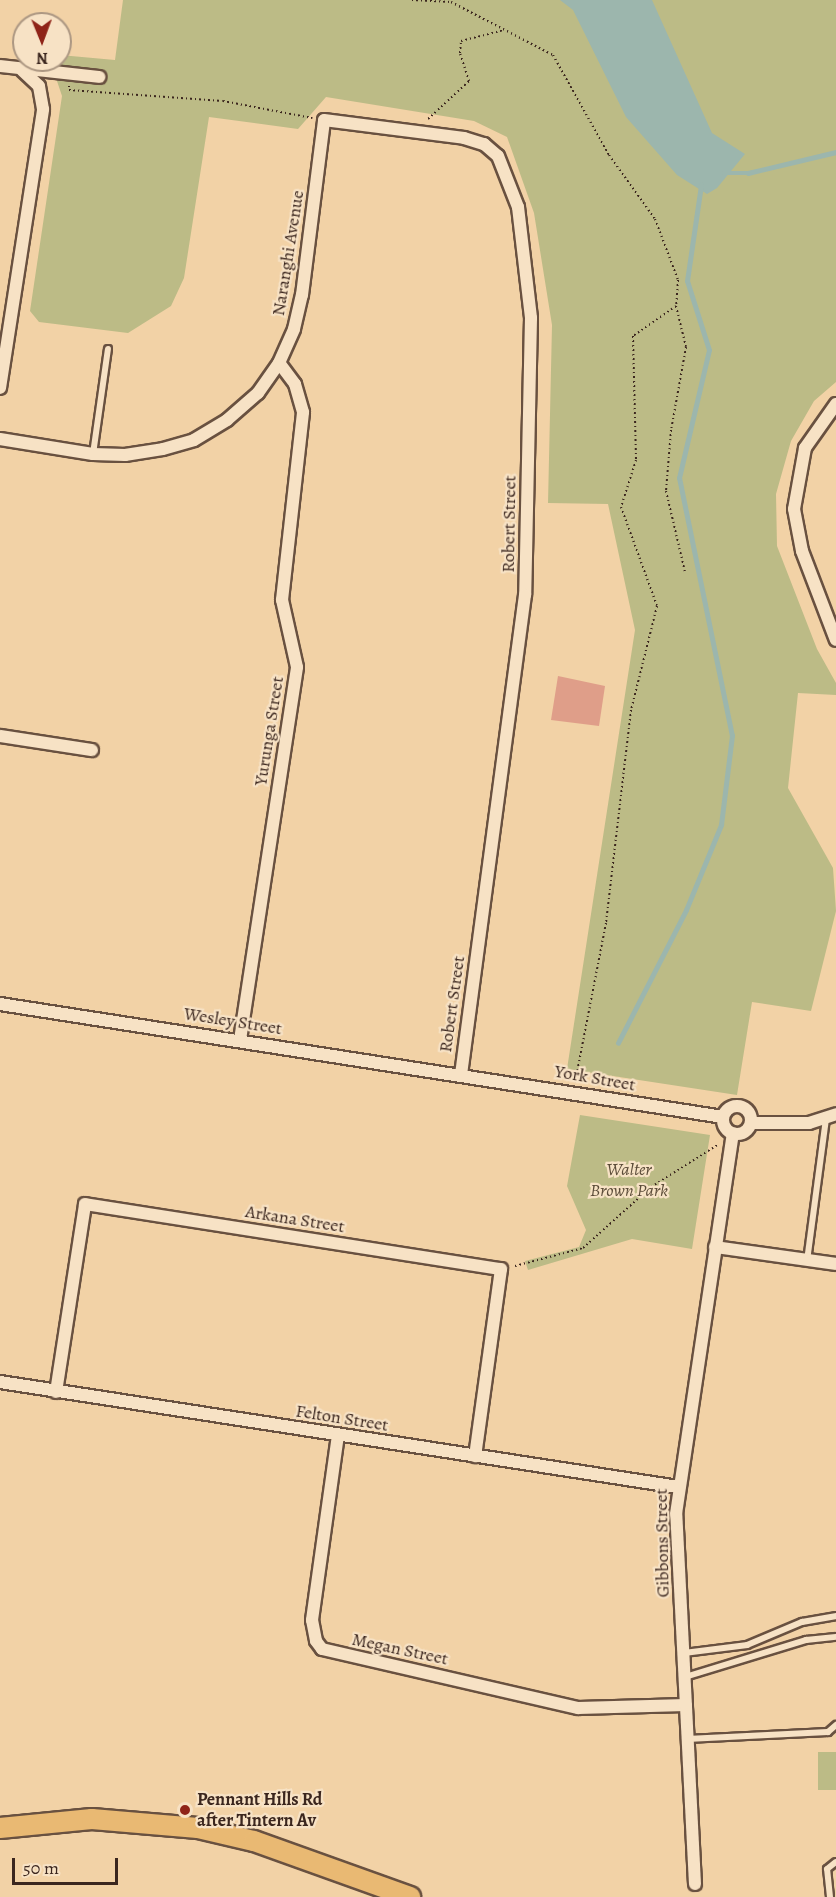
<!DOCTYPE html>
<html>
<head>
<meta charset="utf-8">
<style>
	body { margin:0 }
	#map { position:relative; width:836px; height:1897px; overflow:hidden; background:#f2d2a6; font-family:Alegreya,serif }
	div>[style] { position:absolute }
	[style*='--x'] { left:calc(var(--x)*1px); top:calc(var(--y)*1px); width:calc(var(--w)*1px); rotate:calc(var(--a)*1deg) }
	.green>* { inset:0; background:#bcbb86 }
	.water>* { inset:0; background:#9cb6ad }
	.stream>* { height:4.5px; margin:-2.25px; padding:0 2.25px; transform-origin:2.25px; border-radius:2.25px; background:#9cb6ad }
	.building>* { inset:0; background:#df9e89 }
	.path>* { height:2px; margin-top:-1px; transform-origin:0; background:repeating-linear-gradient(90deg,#3b261e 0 1.5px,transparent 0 4.5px) }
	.roads { filter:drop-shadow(2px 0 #695140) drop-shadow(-2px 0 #695140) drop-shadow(0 2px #695140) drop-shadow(0 -2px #695140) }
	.service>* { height:6px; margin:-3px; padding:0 3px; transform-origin:3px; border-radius:3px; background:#f7e2c5 }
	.minor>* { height:12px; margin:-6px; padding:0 6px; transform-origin:6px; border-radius:6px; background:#f7e2c5 }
	.minor>.ring { margin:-6px; padding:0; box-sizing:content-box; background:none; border:12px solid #f7e2c5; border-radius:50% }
	.trunk>* { height:20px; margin:-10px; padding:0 10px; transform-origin:10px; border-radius:10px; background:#e9b973 }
	.dots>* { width:16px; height:16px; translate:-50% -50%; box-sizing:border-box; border:3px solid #f7e2c5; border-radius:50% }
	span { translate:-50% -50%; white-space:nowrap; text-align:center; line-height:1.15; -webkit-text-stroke:4.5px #f7e2c5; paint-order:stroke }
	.street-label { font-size:18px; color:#3b261e }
	.park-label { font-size:18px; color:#5b4b38; font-style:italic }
	.poi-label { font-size:18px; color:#3b261e; font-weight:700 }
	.left { translate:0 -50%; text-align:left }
	.north { position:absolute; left:12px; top:12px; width:60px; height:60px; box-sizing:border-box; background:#f7e2c5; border:2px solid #ac9782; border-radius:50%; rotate:179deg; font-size:16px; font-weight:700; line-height:24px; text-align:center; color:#3b261e }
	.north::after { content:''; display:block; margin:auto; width:21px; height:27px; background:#8f2418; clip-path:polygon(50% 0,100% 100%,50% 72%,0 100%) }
	.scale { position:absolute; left:12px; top:1858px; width:106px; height:27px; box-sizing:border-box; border:3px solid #3b261e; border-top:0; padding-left:8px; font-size:18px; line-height:21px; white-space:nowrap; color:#3b261e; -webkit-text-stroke:4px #f7e2c5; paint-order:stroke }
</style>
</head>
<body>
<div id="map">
	<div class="green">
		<i style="clip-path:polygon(123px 0,836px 0,836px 382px,814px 401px,791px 441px,776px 494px,777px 546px,817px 649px,836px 683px,836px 695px,798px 693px,788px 788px,833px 868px,836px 911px,811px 1011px,752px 1002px,737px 1095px,567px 1069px,635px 630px,608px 504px,548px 503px,552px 325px,534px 213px,507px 137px,474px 121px,326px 97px,298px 129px,209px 117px,184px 278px,171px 306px,128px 333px,39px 322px,30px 311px,62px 96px,50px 60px,60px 60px,60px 55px,115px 60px)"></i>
		<i style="clip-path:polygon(580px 1115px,710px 1135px,692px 1249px,632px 1239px,528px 1270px,525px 1261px,579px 1247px,586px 1230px,567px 1186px)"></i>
		<i style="clip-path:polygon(818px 1752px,836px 1752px,836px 1790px,818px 1790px)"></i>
	</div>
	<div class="water">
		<i style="clip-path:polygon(560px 0,652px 0,712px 133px,745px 154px,717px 188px,707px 194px,677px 175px,626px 117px,573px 10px)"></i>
	</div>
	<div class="stream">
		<i style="--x:724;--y:173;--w:24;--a:0"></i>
		<i style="--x:748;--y:173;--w:90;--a:-13.4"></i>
		<i style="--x:618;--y:1043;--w:149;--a:-62.9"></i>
		<i style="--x:686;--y:910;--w:92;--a:-67.6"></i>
		<i style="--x:721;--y:825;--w:90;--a:-83"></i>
		<i style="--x:732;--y:736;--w:263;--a:-101.6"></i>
		<i style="--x:679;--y:478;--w:131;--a:-76.8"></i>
		<i style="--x:709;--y:350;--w:72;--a:-107.7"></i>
		<i style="--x:687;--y:281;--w:97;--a:-81.7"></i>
	</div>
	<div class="building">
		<i style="clip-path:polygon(558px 676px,605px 686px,599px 726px,551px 720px)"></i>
	</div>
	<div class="path">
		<i style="--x:412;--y:0;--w:39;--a:3"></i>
		<i style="--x:451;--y:2;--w:115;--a:27.5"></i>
		<i style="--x:553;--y:55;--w:115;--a:60.8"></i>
		<i style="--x:609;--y:155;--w:79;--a:54.3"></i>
		<i style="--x:655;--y:219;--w:65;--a:69.3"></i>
		<i style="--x:678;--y:280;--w:26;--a:94"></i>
		<i style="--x:676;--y:306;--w:52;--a:145.1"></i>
		<i style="--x:633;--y:336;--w:124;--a:88.6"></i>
		<i style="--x:636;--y:460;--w:49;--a:107.7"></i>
		<i style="--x:621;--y:507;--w:105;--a:70"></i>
		<i style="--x:657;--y:606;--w:107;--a:104"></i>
		<i style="--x:631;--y:710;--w:214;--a:96.7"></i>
		<i style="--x:606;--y:923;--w:162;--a:101"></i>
		<i style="--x:69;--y:86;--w:4;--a:90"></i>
		<i style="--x:69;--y:90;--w:154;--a:4.1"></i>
		<i style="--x:223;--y:101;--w:91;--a:10.8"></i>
		<i style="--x:428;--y:119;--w:56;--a:-42.8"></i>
		<i style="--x:469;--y:81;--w:29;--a:-108"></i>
		<i style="--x:460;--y:53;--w:12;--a:-85"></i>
		<i style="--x:461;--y:41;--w:44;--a:-14.3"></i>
		<i style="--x:676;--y:306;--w:42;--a:76.3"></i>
		<i style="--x:686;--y:347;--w:84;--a:100.2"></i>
		<i style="--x:671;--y:430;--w:61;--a:94.7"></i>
		<i style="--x:666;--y:491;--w:83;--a:76.8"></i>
		<i style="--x:515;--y:1266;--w:70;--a:-14.8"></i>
		<i style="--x:583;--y:1248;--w:91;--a:-41.9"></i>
		<i style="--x:651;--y:1187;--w:80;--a:-32.3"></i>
	</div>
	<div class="roads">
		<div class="service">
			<i style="--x:93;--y:454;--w:106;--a:-81.9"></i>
			<i style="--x:807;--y:1261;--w:144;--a:-82.4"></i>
			<i style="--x:684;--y:1653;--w:64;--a:-7.2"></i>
			<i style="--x:747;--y:1645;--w:60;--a:-22.7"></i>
			<i style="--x:802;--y:1622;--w:35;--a:-10"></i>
			<i style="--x:685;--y:1677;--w:127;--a:-17"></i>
			<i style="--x:806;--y:1640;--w:30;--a:-6"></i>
			<i style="--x:687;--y:1739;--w:141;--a:-2.8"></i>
			<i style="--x:828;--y:1732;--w:11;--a:-41"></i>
			<i style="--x:830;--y:1897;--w:28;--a:-96"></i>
			<i style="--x:827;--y:1869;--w:11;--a:-38"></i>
		</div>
		<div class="minor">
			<i style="--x:0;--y:66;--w:100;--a:6.3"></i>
			<i style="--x:0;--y:388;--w:282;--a:-81.2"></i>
			<i style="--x:43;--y:109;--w:23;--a:-100"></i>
			<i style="--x:39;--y:86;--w:23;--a:-137"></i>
			<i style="--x:836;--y:404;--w:54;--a:125.2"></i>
			<i style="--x:805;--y:448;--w:62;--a:100.2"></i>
			<i style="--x:794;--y:509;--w:43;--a:79.2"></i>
			<i style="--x:802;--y:551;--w:95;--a:69.1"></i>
			<i style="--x:0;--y:439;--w:94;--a:9.2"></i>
			<i style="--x:93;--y:454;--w:32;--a:2"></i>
			<i style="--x:125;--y:455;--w:38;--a:-9"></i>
			<i style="--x:163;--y:449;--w:32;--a:-16"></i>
			<i style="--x:194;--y:440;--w:39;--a:-31"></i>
			<i style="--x:227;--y:420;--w:41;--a:-41.1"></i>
			<i style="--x:258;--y:393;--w:37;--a:-55"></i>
			<i style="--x:279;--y:363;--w:37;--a:-66"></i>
			<i style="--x:294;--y:329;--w:35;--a:-77"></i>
			<i style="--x:302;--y:295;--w:176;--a:-82.8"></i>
			<i style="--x:324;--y:120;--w:141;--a:7.3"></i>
			<i style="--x:464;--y:138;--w:21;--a:17"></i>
			<i style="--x:484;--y:144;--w:18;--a:41"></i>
			<i style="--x:498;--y:156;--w:55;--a:68.6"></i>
			<i style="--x:518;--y:207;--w:112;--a:83.3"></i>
			<i style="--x:531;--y:318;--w:277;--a:91.2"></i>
			<i style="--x:525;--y:595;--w:482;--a:97.6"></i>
			<i style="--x:0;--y:736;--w:93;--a:8.7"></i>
			<i style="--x:0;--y:1004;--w:732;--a:8.88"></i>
			<i style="--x:240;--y:1040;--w:377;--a:-81.3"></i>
			<i style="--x:297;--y:667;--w:69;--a:-102.6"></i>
			<i style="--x:282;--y:600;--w:189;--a:-83.6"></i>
			<i style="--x:303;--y:412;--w:29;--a:-106"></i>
			<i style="--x:295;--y:384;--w:26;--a:-127"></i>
			<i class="ring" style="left:723px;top:1106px;width:16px;height:16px"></i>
			<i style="--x:751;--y:1123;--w:58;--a:0"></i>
			<i style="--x:809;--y:1123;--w:28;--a:-18"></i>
			<i style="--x:715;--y:1247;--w:122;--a:8"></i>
			<i style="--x:0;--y:1382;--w:686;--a:8.8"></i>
			<i style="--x:56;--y:1392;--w:190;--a:-81.2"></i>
			<i style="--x:85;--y:1204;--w:421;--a:8.9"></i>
			<i style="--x:501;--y:1269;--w:189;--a:97.9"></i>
			<i style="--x:338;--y:1435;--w:187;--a:98"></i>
			<i style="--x:312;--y:1620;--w:21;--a:79"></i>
			<i style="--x:316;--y:1641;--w:10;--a:53"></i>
			<i style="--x:322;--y:1649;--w:263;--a:13"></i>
			<i style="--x:578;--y:1708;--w:108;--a:-1.6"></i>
			<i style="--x:695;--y:1884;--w:370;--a:-92.9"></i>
			<i style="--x:676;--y:1514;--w:385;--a:-81.5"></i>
		</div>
		<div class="trunk">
			<i style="--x:0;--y:1828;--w:92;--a:-5.6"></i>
			<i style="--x:92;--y:1819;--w:106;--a:4.9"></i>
			<i style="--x:198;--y:1828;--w:57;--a:13.1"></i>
			<i style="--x:254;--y:1841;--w:166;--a:19.7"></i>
		</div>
	</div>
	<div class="dots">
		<i style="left:185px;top:1810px;background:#8f2418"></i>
	</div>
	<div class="street-label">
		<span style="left:288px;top:253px;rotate:-81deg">Naranghi Avenue</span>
		<span style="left:509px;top:524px;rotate:-89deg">Robert Street</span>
		<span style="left:269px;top:731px;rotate:-81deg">Yurunga Street</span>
		<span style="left:452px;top:1004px;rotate:-82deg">Robert Street</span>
		<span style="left:233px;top:1021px;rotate:9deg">Wesley Street</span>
		<span style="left:595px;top:1078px;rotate:10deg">York Street</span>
		<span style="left:295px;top:1219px;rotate:9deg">Arkana Street</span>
		<span style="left:342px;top:1418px;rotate:9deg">Felton Street</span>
		<span style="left:662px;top:1543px;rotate:-91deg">Gibbons Street</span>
		<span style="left:400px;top:1649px;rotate:12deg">Megan Street</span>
	</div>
	<div class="park-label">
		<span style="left:629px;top:1180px">Walter<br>Brown Park</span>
	</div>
	<div class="poi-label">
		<span class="left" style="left:197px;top:1810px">Pennant Hills Rd<br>after Tintern Av</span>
	</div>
	<div class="north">N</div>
	<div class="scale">50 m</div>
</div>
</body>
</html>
